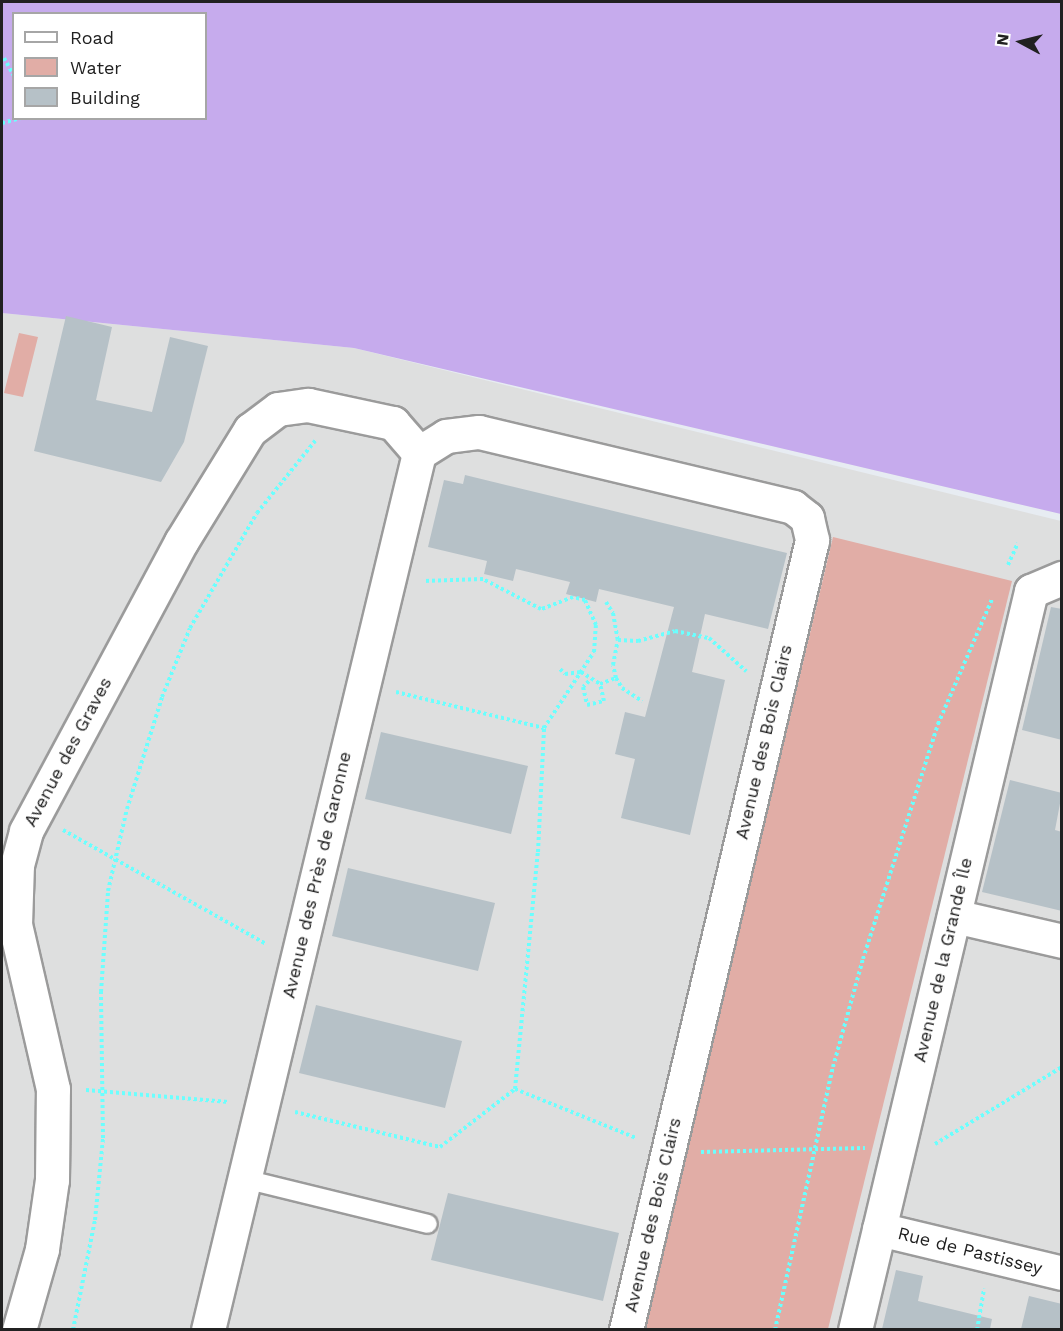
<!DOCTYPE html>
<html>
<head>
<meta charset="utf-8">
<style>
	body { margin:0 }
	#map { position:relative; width:1063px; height:1331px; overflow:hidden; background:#e7ecf2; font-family:"Work Sans",sans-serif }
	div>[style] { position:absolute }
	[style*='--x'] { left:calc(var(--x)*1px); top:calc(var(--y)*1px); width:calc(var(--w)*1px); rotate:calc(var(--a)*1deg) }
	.residential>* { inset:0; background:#dedfdf }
	.grass>* { inset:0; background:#c6abed }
	.water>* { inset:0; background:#e1ada6 }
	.building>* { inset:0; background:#b6c1c7 }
	.path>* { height:4px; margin-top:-2px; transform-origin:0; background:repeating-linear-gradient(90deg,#6bfffe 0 3px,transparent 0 6px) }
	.roads { filter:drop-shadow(2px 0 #9b9b9b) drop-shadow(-2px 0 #9b9b9b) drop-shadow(0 2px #9b9b9b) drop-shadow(0 -2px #9b9b9b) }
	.lane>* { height:18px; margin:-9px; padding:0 9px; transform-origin:9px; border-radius:9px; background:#fff }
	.street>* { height:33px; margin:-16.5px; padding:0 16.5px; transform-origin:16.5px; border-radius:16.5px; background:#fff }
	span { translate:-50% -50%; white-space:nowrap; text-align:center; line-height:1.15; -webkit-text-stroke:5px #fff; paint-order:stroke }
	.street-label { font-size:18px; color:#212121 }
	.frame { position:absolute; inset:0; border:3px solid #212121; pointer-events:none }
	.legend { position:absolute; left:12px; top:12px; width:195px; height:108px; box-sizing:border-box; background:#fff; border:2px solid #a6a6a6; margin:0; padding:8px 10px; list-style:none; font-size:18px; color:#212121 }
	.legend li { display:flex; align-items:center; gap:12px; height:30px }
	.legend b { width:30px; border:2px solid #a6a6a6 }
	.north { position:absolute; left:991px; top:12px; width:60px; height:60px; -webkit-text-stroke:4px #fff; paint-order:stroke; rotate:277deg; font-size:16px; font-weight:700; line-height:24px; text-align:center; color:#212121 }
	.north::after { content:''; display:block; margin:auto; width:21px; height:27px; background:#212121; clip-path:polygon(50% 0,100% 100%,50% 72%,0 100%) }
</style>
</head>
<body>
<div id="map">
	<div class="residential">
		<i style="clip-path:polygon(2px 313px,354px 348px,1061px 521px,1061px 1329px,2px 1329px)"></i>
	</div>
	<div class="grass">
		<i style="clip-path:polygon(evenodd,2px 2px,1061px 2px,1061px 514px,354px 348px,2px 313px,2px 2px,14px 14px,206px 14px,206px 118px,14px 118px,14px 14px)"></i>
	</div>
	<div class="water">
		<i style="clip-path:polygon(19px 333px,38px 337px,23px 397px,4px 393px)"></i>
		<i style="clip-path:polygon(833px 537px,1012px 581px,828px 1329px,644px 1329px)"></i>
	</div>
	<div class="building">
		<i style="clip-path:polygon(66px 316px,112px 327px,96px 400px,152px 412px,170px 337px,208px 346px,184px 442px,161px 482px,34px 451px)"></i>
		<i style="clip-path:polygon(465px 475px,787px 553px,768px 629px,705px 614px,692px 672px,725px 680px,690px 835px,621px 818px,635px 759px,615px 754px,625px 712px,645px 717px,674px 607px,599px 589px,596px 602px,566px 594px,570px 582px,516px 569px,513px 581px,484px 574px,487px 561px,428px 547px,444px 480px,463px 484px)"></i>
		<i style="clip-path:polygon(1051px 607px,1062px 609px,1062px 740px,1022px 730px)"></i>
		<i style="clip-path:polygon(381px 732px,528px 766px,511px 834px,365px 799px)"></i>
		<i style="clip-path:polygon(1010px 780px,1062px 793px,1055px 830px,1062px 832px,1062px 911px,982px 892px)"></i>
		<i style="clip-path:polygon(348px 868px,495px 903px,478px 971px,332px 936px)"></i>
		<i style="clip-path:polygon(316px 1005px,462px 1041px,445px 1108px,299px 1073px)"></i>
		<i style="clip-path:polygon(448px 1193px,619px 1233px,603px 1301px,431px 1260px)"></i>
		<i style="clip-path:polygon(896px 1270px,923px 1276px,918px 1301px,992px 1319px,990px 1329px,882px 1329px)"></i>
		<i style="clip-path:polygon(1029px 1296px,1062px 1304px,1062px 1329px,1021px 1329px)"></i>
	</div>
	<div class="path">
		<i style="--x:4;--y:58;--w:21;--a:61"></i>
		<i style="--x:2;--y:123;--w:20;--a:-15"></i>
		<i style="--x:1008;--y:565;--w:24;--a:-66"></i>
		<i style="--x:606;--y:602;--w:13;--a:58"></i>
		<i style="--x:613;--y:613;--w:27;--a:80"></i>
		<i style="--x:560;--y:669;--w:7;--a:45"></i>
		<i style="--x:565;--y:674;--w:16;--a:-7"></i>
		<i style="--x:581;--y:672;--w:22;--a:32"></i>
		<i style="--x:600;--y:684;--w:17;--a:-21"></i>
		<i style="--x:616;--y:678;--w:13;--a:-103"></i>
		<i style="--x:613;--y:665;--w:25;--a:-79"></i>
		<i style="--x:618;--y:640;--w:20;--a:3"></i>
		<i style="--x:638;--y:641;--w:38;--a:-15"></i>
		<i style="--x:675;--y:631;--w:35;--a:12"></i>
		<i style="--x:709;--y:638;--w:50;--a:41.7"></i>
		<i style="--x:616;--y:678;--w:12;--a:59"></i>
		<i style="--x:622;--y:688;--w:24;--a:33"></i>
		<i style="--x:589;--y:681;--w:8;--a:135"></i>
		<i style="--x:583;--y:687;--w:18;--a:77"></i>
		<i style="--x:587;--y:705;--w:17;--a:-13"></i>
		<i style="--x:604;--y:701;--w:17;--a:-103"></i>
		<i style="--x:396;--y:692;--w:152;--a:13.7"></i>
		<i style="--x:63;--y:830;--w:233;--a:29.3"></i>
		<i style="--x:515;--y:1089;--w:131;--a:22"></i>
		<i style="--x:86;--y:1090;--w:143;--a:4.8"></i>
		<i style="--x:295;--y:1112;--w:149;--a:13.6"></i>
		<i style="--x:440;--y:1147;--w:95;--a:-37.7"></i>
		<i style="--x:515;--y:1089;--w:238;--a:-84.5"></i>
		<i style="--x:538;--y:852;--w:124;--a:-87.2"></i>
		<i style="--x:544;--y:728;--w:91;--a:-56.7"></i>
		<i style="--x:594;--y:652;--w:27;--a:-86"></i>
		<i style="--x:596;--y:625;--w:27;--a:-114"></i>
		<i style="--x:585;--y:600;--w:12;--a:-166"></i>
		<i style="--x:573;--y:597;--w:34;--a:159"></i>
		<i style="--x:541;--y:609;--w:65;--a:-152.7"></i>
		<i style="--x:483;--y:579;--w:60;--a:178.1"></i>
		<i style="--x:935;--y:1144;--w:149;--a:-31.2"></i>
		<i style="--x:701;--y:1152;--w:164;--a:-1.4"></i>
		<i style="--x:73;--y:1330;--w:112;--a:-78.7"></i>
		<i style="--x:95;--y:1220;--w:82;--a:-84.4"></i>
		<i style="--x:103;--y:1138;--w:146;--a:-90.8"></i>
		<i style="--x:101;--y:992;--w:101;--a:-86"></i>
		<i style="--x:108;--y:891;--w:84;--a:-77"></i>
		<i style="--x:127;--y:809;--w:117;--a:-72.6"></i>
		<i style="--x:162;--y:697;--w:74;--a:-67.9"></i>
		<i style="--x:190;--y:628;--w:133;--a:-59.8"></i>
		<i style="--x:257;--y:513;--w:94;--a:-51.1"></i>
		<i style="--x:775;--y:1330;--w:269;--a:-77.6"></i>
		<i style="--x:833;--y:1067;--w:112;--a:-74.5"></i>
		<i style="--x:863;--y:959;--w:247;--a:-72.3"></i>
		<i style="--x:938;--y:724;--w:136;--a:-66.6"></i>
		<i style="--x:977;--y:1330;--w:42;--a:-80.3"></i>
	</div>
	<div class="roads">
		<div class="lane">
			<i style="--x:244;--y:1179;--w:189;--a:13.7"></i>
		</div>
		<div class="street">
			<i style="--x:954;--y:916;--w:111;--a:13"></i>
			<i style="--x:879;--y:1229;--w:188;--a:13.5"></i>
			<i style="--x:19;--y:1330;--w:84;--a:-74.1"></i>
			<i style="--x:42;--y:1249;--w:70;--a:-81.8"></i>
			<i style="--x:52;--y:1180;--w:91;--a:-89.4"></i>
			<i style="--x:53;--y:1089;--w:168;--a:-103"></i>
			<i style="--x:15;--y:925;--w:60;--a:-88.1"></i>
			<i style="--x:17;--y:865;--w:35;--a:-75"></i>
			<i style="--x:26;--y:831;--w:328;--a:-61.8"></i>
			<i style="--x:181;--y:542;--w:132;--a:-58.4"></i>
			<i style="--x:250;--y:430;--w:35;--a:-37"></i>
			<i style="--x:278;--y:409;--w:30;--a:-8"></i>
			<i style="--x:308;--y:405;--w:87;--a:12"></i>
			<i style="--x:393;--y:423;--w:40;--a:49"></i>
			<i style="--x:208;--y:1330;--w:902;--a:-76.47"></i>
			<i style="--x:419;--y:453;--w:32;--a:-32"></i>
			<i style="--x:446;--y:436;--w:33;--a:-7"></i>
			<i style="--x:479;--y:432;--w:323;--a:13.4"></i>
			<i style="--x:793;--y:507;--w:18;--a:38"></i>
			<i style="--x:807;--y:518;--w:23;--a:77"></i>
			<i style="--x:812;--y:540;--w:812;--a:103.25"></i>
			<i style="--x:855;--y:1330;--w:760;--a:-76.6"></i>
			<i style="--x:1031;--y:591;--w:34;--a:-23"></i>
		</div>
	</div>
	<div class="street-label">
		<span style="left:764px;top:742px;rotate:-77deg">Avenue des Bois Clairs</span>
		<span style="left:68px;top:752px;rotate:-62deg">Avenue des Graves</span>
		<span style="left:317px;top:875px;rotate:-77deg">Avenue des Près de Garonne</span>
		<span style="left:943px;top:960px;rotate:-77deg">Avenue de la Grande Île</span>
		<span style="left:653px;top:1215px;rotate:-77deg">Avenue des Bois Clairs</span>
		<span style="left:970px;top:1251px;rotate:14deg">Rue de Pastissey</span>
	</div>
	<div class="frame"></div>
	<ul class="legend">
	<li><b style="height:8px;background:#fff"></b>Road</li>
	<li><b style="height:16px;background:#e1ada6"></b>Water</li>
	<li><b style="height:16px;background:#b6c1c7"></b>Building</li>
	</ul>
	<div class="north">N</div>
</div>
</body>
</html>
